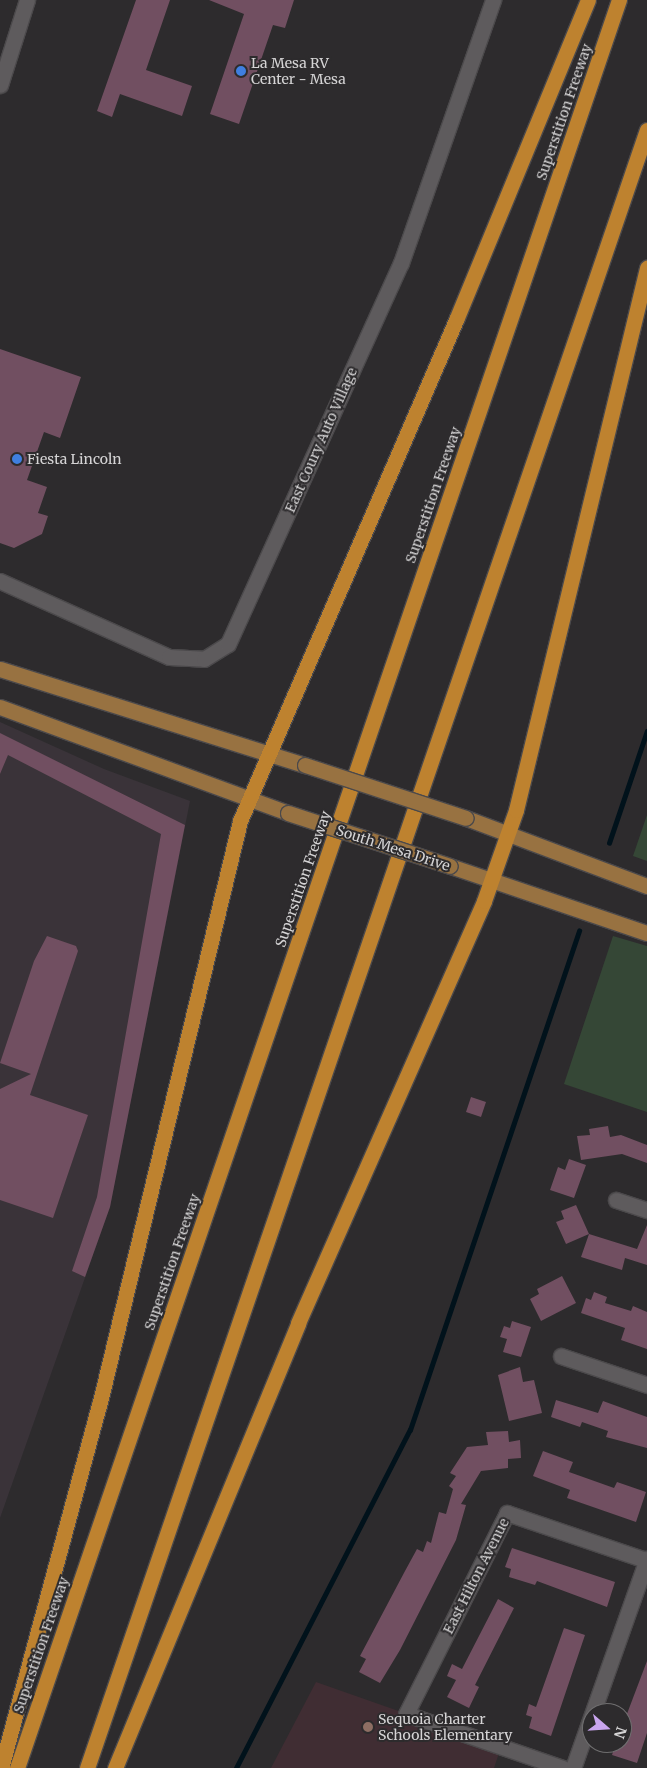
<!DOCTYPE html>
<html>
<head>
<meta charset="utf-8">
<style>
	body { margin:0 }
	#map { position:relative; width:647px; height:1768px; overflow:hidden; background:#2d2b2d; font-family:Merriweather,serif }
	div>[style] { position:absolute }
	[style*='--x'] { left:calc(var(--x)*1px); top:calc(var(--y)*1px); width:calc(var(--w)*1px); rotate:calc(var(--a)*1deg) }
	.built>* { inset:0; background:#3a3339 }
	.education>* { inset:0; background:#402d33 }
	.green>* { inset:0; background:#354736 }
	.stream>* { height:4.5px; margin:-2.25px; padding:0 2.25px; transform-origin:2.25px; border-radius:2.25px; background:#01121b }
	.building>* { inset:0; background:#714f61 }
	.roads { filter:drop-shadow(1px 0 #4b494b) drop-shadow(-1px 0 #4b494b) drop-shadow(0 1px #4b494b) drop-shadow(0 -1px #4b494b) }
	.minor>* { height:15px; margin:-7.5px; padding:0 7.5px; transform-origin:7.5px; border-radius:7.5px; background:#5e5b5d }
	.major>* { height:15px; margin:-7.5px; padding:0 7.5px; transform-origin:7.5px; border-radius:7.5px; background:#987241 }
	.highway>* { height:15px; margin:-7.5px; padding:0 7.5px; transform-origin:7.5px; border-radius:7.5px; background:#be822f }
	.bridges { filter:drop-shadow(1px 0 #4b494b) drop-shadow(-1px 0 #4b494b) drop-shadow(0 1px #4b494b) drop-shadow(0 -1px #4b494b) }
	.major-bridge>* { height:15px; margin:-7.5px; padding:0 7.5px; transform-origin:7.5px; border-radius:7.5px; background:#987241 }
	.dots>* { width:14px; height:14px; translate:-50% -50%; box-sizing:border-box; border:2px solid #2d2b2d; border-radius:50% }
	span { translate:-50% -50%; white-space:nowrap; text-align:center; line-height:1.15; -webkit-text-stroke:4px #2d2b2d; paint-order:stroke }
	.poi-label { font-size:14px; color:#d5d4d5 }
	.left { translate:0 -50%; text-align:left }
	.street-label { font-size:14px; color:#d5d4d5 }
	.north { position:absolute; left:582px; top:1703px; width:50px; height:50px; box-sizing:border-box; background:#2d2b2d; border:1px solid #706f70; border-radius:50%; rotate:109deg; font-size:14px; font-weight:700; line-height:20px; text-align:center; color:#d5d4d5 }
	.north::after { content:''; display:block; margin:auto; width:18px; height:22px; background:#c9a5ee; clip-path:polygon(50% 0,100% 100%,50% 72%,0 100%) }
</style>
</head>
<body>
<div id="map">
	<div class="built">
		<i style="clip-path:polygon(0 722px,104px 769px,190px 801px,110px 1207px,0 1518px)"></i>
	</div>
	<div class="education">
		<i style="clip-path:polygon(316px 1682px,501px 1747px,494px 1768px,271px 1768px)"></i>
	</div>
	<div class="green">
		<i style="clip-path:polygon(647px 815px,647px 861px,633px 856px)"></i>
		<i style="clip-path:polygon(613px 936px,647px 946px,647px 1112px,564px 1084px)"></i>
	</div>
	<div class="stream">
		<i style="--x:609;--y:843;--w:118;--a:-71.3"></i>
		<i style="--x:236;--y:1768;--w:380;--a:-62.8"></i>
		<i style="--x:410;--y:1430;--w:527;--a:-71.29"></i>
	</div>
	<div class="building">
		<i style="clip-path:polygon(136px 0,170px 0,146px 70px,192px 86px,182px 116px,120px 94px,112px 117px,97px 111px)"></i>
		<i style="clip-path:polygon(209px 0,294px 0,285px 28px,273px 25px,239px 124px,210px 114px,244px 14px)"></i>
		<i style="clip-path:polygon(0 349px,81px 377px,60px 438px,44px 432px,27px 480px,47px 487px,38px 513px,48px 516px,42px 534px,14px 548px,0 543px)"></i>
		<i style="clip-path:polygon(0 733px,185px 825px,110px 1207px,85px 1277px,72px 1271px,97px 1197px,161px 834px,8px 755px,0 774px)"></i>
		<i style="clip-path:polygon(47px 936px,76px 946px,78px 951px,30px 1095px,88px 1115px,53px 1218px,0 1200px,0 1089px,31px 1074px,0 1063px,34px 961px)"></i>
		<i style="clip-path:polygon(471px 1097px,486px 1102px,481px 1117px,466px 1112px)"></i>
		<i style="clip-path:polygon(608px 1126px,610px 1137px,621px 1135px,647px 1145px,647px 1163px,622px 1154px,581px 1160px,577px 1136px,590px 1135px,589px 1129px)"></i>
		<i style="clip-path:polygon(569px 1159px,586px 1165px,574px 1198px,550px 1190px,558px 1167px,565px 1170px)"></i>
		<i style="clip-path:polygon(576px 1205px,589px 1234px,637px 1249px,647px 1225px,647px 1265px,625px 1258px,622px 1270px,581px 1257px,589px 1234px,566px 1244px,556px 1222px,564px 1219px,561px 1211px)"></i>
		<i style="clip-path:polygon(562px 1276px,576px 1303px,541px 1321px,530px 1299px,539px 1294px,537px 1289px)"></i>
		<i style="clip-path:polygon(594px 1292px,607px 1297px,605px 1303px,631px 1311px,633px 1306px,647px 1312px,647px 1349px,621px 1340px,625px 1328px,581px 1313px,586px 1298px,591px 1300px)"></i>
		<i style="clip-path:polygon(512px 1321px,531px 1327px,521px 1357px,503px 1352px,507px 1339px,500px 1337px,504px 1326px,510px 1328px)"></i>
		<i style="clip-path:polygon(520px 1367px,523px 1382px,534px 1380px,542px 1413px,509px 1421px,498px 1375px)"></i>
		<i style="clip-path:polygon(556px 1400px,598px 1413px,603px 1401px,647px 1417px,647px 1448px,606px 1437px,608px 1431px,582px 1422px,580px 1427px,551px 1417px)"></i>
		<i style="clip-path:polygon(508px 1431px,509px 1442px,520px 1440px,521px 1458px,508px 1459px,508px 1468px,481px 1471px,461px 1504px,466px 1505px,456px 1540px,400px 1650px,380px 1683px,359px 1672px,366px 1659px,360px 1656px,405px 1571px,417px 1549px,423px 1552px,427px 1541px,431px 1543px,439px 1512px,446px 1514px,453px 1489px,449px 1486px,456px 1476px,450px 1473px,467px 1447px,488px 1445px,486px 1432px)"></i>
		<i style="clip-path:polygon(543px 1451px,573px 1462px,569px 1472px,614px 1488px,617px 1482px,646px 1492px,636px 1522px,567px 1498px,570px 1490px,533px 1476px)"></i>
		<i style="clip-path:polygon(512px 1548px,615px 1582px,607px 1607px,537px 1581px,535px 1585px,509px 1577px,511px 1569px,505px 1567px)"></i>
		<i style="clip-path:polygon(498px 1599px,514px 1608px,475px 1685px,479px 1687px,469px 1708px,447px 1697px,456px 1680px,447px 1676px,452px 1664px,462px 1669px)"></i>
		<i style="clip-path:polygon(564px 1628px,585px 1635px,551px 1736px,529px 1728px,532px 1717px,526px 1715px,529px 1704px,536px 1707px)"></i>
		<i style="clip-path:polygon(647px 1661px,647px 1733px,637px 1763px,612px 1755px,616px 1743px,622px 1743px,622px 1727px)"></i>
	</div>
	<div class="roads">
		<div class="minor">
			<i style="--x:0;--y:85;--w:89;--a:-72.4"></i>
			<i style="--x:0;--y:581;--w:185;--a:24.2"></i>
			<i style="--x:169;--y:657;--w:35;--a:3"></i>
			<i style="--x:204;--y:659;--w:28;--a:-32"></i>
			<i style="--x:228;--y:644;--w:418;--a:-65.6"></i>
			<i style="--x:401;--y:263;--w:279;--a:-70.7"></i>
			<i style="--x:616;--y:1200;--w:33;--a:18"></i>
			<i style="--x:561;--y:1356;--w:91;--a:18.6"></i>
			<i style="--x:563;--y:1768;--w:166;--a:-161"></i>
			<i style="--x:406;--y:1714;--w:225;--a:-63.3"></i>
			<i style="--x:507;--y:1513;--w:147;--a:18.7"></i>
			<i style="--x:573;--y:1768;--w:222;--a:-70.5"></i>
		</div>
		<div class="major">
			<i style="--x:0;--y:669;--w:320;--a:17.5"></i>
			<i style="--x:0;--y:707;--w:307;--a:20.2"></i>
			<i style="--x:466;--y:818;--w:193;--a:20.6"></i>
			<i style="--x:450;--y:866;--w:208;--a:18.8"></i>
		</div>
		<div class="highway">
			<i style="--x:1;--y:1768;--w:375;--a:-74.9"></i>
			<i style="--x:99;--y:1406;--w:602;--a:-76.45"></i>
			<i style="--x:240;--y:821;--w:546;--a:-66.68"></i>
			<i style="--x:456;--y:320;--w:346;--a:-67.6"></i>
			<i style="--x:17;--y:1768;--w:1868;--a:-71.2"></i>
			<i style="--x:87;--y:1768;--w:1731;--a:-71.13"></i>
			<i style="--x:115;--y:1768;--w:481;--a:-67.6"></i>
			<i style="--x:298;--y:1323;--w:461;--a:-66.2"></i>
			<i style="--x:484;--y:901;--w:96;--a:-70.6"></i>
			<i style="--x:516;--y:810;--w:558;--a:-76.41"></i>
		</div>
	</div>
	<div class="bridges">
		<div class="major-bridge">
			<i style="--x:305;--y:765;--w:169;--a:18.2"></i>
			<i style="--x:288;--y:813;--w:170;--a:18.1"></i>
		</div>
	</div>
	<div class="dots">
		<i style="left:241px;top:71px;background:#3f7fe0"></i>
		<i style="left:17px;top:459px;background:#3f7fe0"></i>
		<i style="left:368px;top:1727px;background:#8d6e63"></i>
	</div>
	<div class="poi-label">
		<span class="left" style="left:251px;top:71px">La Mesa RV<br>Center - Mesa</span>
		<span class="left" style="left:27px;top:459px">Fiesta Lincoln</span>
		<span class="left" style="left:378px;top:1727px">Sequoia Charter<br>Schools Elementary</span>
	</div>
	<div class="street-label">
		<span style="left:564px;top:112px;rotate:-71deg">Superstition Freeway</span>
		<span style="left:321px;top:440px;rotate:-66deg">East Coury Auto Village</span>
		<span style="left:433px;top:495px;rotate:-71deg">Superstition Freeway</span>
		<span style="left:393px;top:848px;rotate:18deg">South Mesa Drive</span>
		<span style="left:303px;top:879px;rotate:-71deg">Superstition Freeway</span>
		<span style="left:172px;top:1262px;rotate:-71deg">Superstition Freeway</span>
		<span style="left:476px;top:1576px;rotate:-63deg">East Hilton Avenue</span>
		<span style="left:41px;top:1645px;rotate:-71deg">Superstition Freeway</span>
	</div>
	<div class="north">N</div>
</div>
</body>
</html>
